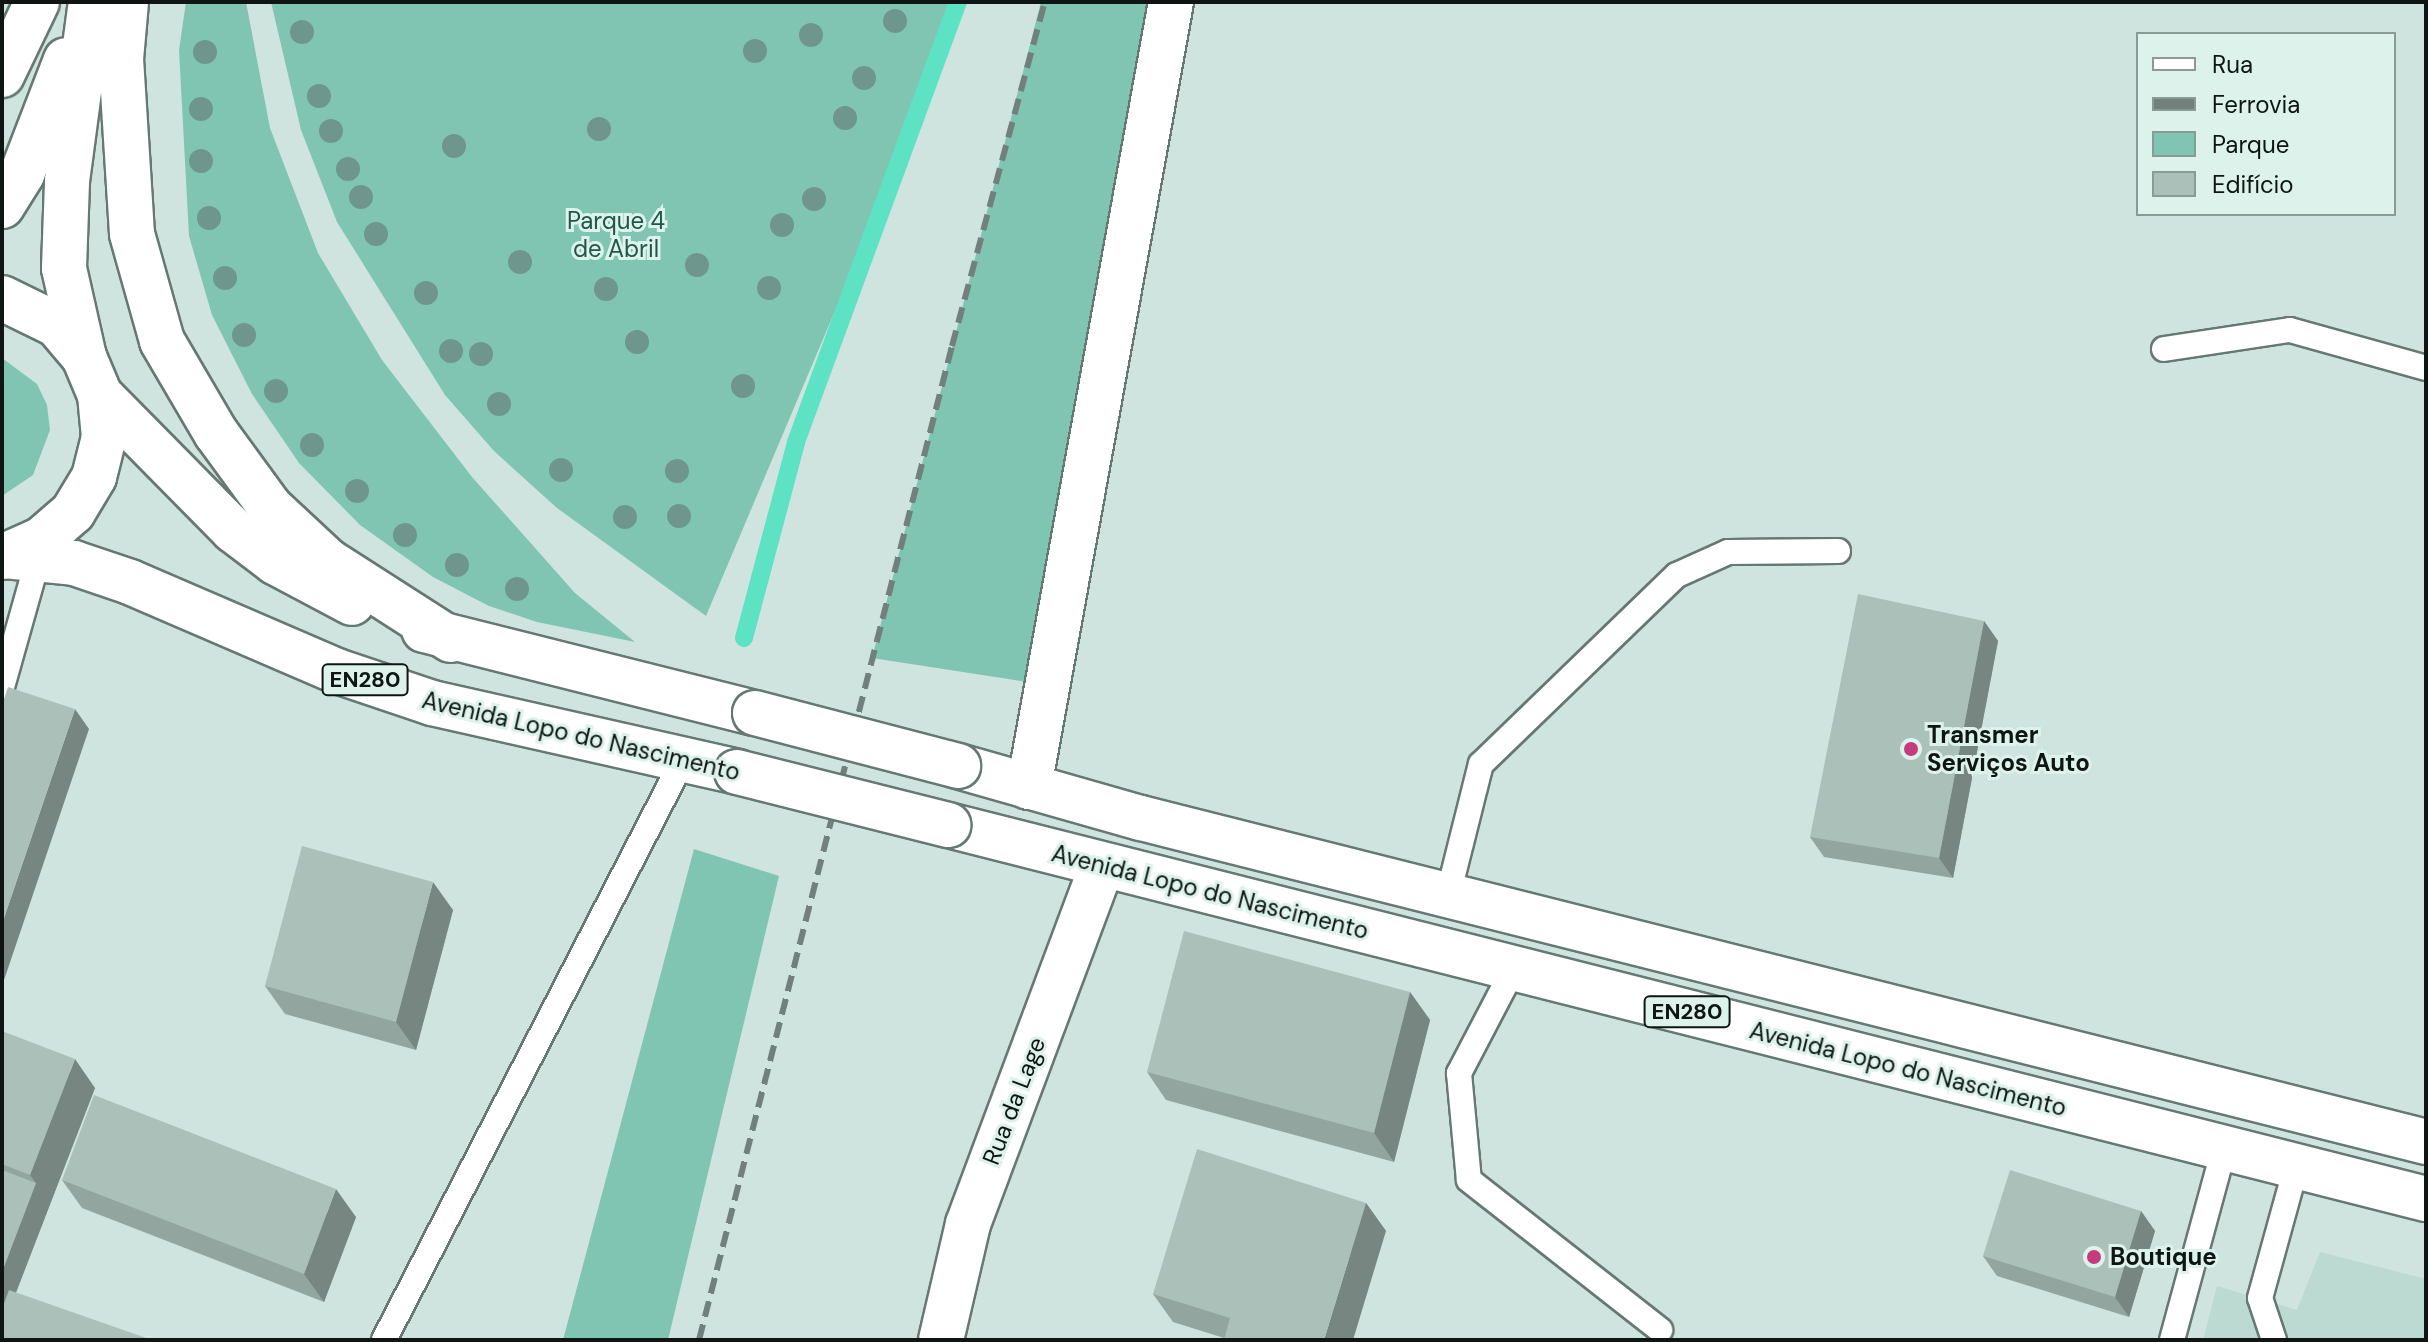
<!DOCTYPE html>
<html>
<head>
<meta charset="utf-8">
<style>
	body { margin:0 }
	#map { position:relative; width:2428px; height:1342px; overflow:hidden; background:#cfe4de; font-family:"DM Sans",sans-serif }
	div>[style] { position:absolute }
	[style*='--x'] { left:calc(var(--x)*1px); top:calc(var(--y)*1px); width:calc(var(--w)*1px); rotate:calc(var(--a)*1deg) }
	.built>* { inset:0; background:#bcdad1 }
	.green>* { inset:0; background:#7fc5b2 }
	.stream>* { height:18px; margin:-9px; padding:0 9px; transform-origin:9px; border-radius:9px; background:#5ee2c4 }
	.roads { filter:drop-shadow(2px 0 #657872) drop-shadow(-2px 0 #657872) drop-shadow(0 2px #657872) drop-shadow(0 -2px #657872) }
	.service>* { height:24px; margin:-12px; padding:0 12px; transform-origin:12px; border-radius:12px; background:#fff }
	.minor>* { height:44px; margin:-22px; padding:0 22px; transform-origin:22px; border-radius:22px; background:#fff }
	.secondary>* { height:44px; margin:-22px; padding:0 22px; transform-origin:22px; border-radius:22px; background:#fff }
	.primary>* { height:44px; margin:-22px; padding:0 22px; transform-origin:22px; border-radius:22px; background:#fff }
	.rail>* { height:6px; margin-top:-3px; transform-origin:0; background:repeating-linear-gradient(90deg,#72807c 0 16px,transparent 0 24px) }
	.bridges { filter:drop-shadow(2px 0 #657872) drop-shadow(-2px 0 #657872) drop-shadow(0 2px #657872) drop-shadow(0 -2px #657872) }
	.primary-bridge>* { height:44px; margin:-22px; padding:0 22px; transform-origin:22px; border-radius:22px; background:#fff }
	.trees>* { width:24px; height:24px; margin:-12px; border-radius:50%; background:#6f968d }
	.wall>* { inset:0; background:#93a59f }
	.shaded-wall>* { inset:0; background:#788682 }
	.building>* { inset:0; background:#abc0b9 }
	.dots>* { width:22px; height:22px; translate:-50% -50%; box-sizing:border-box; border:4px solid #dcf2eb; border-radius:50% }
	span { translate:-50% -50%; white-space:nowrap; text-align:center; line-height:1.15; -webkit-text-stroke:6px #dcf2eb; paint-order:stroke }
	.shield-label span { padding:2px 6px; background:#dcf2eb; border:2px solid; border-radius:6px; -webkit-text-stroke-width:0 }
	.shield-label { font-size:22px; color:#0e1513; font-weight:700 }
	.park-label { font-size:24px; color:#20574a }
	.poi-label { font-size:24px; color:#0e1513; font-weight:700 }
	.left { translate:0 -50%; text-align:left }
	.street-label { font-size:24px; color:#0e1513 }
	.frame { position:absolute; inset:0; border:4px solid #0e1513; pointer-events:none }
	.legend { position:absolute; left:2136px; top:32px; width:260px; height:184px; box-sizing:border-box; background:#dcf2eb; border:2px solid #8a9a95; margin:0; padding:10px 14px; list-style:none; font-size:24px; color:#0e1513 }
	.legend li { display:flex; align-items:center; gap:16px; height:40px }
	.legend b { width:40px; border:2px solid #8a9a95 }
</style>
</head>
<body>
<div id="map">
	<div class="built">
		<i style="clip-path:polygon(2320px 1252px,2426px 1279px,2426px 1340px,2203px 1340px,2217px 1286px,2297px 1310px)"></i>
	</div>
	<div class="green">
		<i style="clip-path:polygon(186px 2px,246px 2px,270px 128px,318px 253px,382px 360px,472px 477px,575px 593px,635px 642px,537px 622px,489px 606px,433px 577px,360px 525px,299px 463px,252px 394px,212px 315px,189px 236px,179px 50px)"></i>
		<i style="clip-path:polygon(271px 2px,958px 2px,917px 117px,706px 616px,557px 508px,494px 451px,445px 395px,337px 222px,301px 130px)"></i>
		<i style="clip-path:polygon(1041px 2px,1171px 2px,1047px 685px,872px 658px)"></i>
		<i style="clip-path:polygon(2px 358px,37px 384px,47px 405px,50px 430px,33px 475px,2px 496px)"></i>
		<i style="clip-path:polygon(694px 849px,779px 876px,668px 1340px,563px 1340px)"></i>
	</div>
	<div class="stream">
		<i style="--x:744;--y:638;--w:203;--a:-75.1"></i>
		<i style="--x:796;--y:442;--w:469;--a:-69.8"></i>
	</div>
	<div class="roads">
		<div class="service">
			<i style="--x:2164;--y:349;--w:127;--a:-8.6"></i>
			<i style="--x:2290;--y:330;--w:141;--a:15.6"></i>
			<i style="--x:2;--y:687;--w:133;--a:-74.3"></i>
			<i style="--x:1448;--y:895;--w:135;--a:-75.9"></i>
			<i style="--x:1481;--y:764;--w:272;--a:-44"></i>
			<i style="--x:1677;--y:575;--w:56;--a:-24.3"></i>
			<i style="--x:1728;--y:552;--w:110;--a:-0.5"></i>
			<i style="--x:1514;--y:968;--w:119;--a:117.6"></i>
			<i style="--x:1459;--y:1073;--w:107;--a:84.7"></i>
			<i style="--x:1469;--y:1180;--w:243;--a:38.1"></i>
			<i style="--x:384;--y:1340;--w:653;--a:-62.73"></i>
			<i style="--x:2172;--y:1340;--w:198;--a:-74.8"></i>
			<i style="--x:2274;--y:1340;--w:44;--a:-108.4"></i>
			<i style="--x:2260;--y:1298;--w:136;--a:-74.6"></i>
		</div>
		<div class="minor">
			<i style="--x:1029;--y:787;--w:798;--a:-79.75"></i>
			<i style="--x:941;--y:1340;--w:119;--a:-76.9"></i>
			<i style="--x:968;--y:1224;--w:382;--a:-69.5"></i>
		</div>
		<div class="secondary">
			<i style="--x:2;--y:206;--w:38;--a:-58"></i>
			<i style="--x:22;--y:174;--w:122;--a:-68.9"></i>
			<i style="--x:84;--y:357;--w:91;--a:-102.7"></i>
			<i style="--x:64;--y:268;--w:87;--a:-88"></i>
			<i style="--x:67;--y:181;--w:181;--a:-82.4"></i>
		</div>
		<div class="primary">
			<i style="--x:126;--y:2;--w:57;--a:95"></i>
			<i style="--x:121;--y:59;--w:175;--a:86.4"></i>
			<i style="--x:132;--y:234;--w:111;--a:74.3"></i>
			<i style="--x:162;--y:341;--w:107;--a:59.6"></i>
			<i style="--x:216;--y:433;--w:92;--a:53.9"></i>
			<i style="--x:270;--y:507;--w:79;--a:43"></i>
			<i style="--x:328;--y:561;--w:146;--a:32.7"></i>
			<i style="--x:2;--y:75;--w:81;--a:-64.4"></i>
			<i style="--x:2;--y:298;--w:61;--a:26.1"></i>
			<i style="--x:57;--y:325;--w:42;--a:49.8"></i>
			<i style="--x:84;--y:357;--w:41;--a:67.2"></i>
			<i style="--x:100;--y:395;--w:42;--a:84.6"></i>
			<i style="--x:104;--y:437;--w:41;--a:104"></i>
			<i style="--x:94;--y:477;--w:41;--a:121"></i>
			<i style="--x:73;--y:512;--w:41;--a:138.9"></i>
			<i style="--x:42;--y:539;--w:44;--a:155.8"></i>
			<i style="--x:100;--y:395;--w:190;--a:45.4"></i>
			<i style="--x:233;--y:530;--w:53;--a:37.3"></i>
			<i style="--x:275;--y:562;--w:87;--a:28"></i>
			<i style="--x:5;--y:556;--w:69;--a:5.8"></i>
			<i style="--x:74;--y:563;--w:59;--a:18.7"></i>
			<i style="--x:130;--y:582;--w:225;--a:23.3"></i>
			<i style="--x:337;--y:671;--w:100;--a:18.6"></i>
			<i style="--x:432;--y:703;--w:313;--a:12.7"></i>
			<i style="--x:424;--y:630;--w:341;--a:14.1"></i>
			<i style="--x:958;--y:766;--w:190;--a:15.9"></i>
			<i style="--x:1141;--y:818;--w:1325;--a:14.15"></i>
			<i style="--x:948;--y:825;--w:1525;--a:14.2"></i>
		</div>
	</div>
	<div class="rail">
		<i style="--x:699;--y:1340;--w:1026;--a:-75.72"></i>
		<i style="--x:952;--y:346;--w:356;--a:-74.9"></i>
	</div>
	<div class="bridges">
		<div class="primary-bridge">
			<i style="--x:755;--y:713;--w:210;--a:14.6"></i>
			<i style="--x:737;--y:772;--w:218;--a:14.1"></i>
		</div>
	</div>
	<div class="trees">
		<i style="left:895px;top:21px"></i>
		<i style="left:302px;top:32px"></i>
		<i style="left:811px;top:35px"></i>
		<i style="left:755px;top:51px"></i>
		<i style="left:205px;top:52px"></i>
		<i style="left:864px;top:78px"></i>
		<i style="left:319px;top:96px"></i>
		<i style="left:201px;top:109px"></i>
		<i style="left:845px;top:118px"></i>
		<i style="left:599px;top:129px"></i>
		<i style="left:331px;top:131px"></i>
		<i style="left:454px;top:146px"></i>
		<i style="left:201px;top:161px"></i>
		<i style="left:348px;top:169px"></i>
		<i style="left:361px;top:197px"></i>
		<i style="left:814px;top:199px"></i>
		<i style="left:209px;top:218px"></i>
		<i style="left:782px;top:225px"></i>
		<i style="left:376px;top:234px"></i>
		<i style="left:520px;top:262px"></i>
		<i style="left:697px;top:265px"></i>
		<i style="left:225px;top:278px"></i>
		<i style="left:769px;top:288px"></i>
		<i style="left:606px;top:289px"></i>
		<i style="left:426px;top:293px"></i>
		<i style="left:244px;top:335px"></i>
		<i style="left:637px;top:342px"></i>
		<i style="left:451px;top:351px"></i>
		<i style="left:481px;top:354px"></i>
		<i style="left:743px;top:386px"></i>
		<i style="left:276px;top:391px"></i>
		<i style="left:499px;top:404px"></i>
		<i style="left:312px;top:445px"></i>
		<i style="left:561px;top:470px"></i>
		<i style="left:677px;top:471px"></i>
		<i style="left:357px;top:491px"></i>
		<i style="left:679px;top:516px"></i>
		<i style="left:625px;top:517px"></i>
		<i style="left:405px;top:535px"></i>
		<i style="left:457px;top:565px"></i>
		<i style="left:517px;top:589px"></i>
	</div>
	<div class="wall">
		<i style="clip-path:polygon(1984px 621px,1998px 641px,1953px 878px,1824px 857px,1810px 837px)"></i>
		<i style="clip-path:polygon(453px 910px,416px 1050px,285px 1014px,265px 986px)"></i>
		<i style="clip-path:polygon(1410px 992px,1430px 1020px,1394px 1162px,1166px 1100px,1147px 1072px)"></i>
		<i style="clip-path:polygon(2px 1031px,95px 1088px,16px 1292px,2px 1340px)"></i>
		<i style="clip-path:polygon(62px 1180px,356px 1217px,324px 1302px,82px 1208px)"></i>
		<i style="clip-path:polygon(1366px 1203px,1386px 1231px,1224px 1338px,1173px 1322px,1153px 1294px)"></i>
		<i style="clip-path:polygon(2141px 1211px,2155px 1231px,2129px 1317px,1997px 1276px,1983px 1256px)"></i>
	</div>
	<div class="shaded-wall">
		<i style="clip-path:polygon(1984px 621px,1998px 641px,1953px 878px,1939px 858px)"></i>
		<i style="clip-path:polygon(75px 709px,89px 729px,2px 986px,2px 924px)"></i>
		<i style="clip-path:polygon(433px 882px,453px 910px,416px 1050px,396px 1022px)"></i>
		<i style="clip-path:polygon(1410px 992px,1430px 1020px,1394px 1162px,1374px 1133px)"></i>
		<i style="clip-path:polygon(75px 1059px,95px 1088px,2px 1329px,2px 1272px,36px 1183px,30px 1175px)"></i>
		<i style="clip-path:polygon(336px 1189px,356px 1217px,324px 1302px,304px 1274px)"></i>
		<i style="clip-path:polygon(1366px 1203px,1386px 1231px,1353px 1340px,1324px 1340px)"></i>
		<i style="clip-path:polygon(2141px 1211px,2155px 1231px,2129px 1317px,2115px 1297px)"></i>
	</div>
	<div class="building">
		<i style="clip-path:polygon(1858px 594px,1984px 621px,1939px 858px,1810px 837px)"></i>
		<i style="clip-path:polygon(8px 687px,75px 709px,2px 924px,2px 705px)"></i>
		<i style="clip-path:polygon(302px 846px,433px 882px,396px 1022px,265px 986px)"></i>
		<i style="clip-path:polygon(1184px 931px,1410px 992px,1374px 1133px,1147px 1072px)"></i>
		<i style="clip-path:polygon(2px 1031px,75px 1059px,30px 1175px,2px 1164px)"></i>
		<i style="clip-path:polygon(94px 1095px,336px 1189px,304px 1274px,62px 1180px)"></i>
		<i style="clip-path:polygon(1197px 1149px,1366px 1203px,1324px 1340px,1224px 1340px,1230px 1318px,1153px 1294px)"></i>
		<i style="clip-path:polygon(2px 1170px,36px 1183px,2px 1272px)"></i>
		<i style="clip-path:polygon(2010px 1170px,2141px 1211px,2115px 1297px,1983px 1256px)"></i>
		<i style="clip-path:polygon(9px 1290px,152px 1340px,2px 1340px,2px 1309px)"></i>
	</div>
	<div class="dots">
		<i style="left:1911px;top:749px;background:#c43c7b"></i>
		<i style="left:2094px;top:1257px;background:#c43c7b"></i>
	</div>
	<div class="shield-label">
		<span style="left:365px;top:680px">EN280</span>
		<span style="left:1687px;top:1012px">EN280</span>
	</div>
	<div class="park-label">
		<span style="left:616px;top:235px">Parque 4<br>de Abril</span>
	</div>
	<div class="poi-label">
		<span class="left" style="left:1927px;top:749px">Transmer<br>Serviços Auto</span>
		<span class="left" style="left:2110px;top:1257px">Boutique</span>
	</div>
	<div class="street-label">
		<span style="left:581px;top:736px;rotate:13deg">Avenida Lopo do Nascimento</span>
		<span style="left:1210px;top:892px;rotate:14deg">Avenida Lopo do Nascimento</span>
		<span style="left:1908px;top:1069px;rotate:14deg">Avenida Lopo do Nascimento</span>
		<span style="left:1014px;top:1101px;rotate:-69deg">Rua da Lage</span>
	</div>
	<div class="frame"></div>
	<ul class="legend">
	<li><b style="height:10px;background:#fff"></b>Rua</li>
	<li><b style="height:10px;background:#72807c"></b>Ferrovia</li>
	<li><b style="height:22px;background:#7fc5b2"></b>Parque</li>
	<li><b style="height:22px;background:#abc0b9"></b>Edifício</li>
	</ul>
</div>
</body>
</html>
